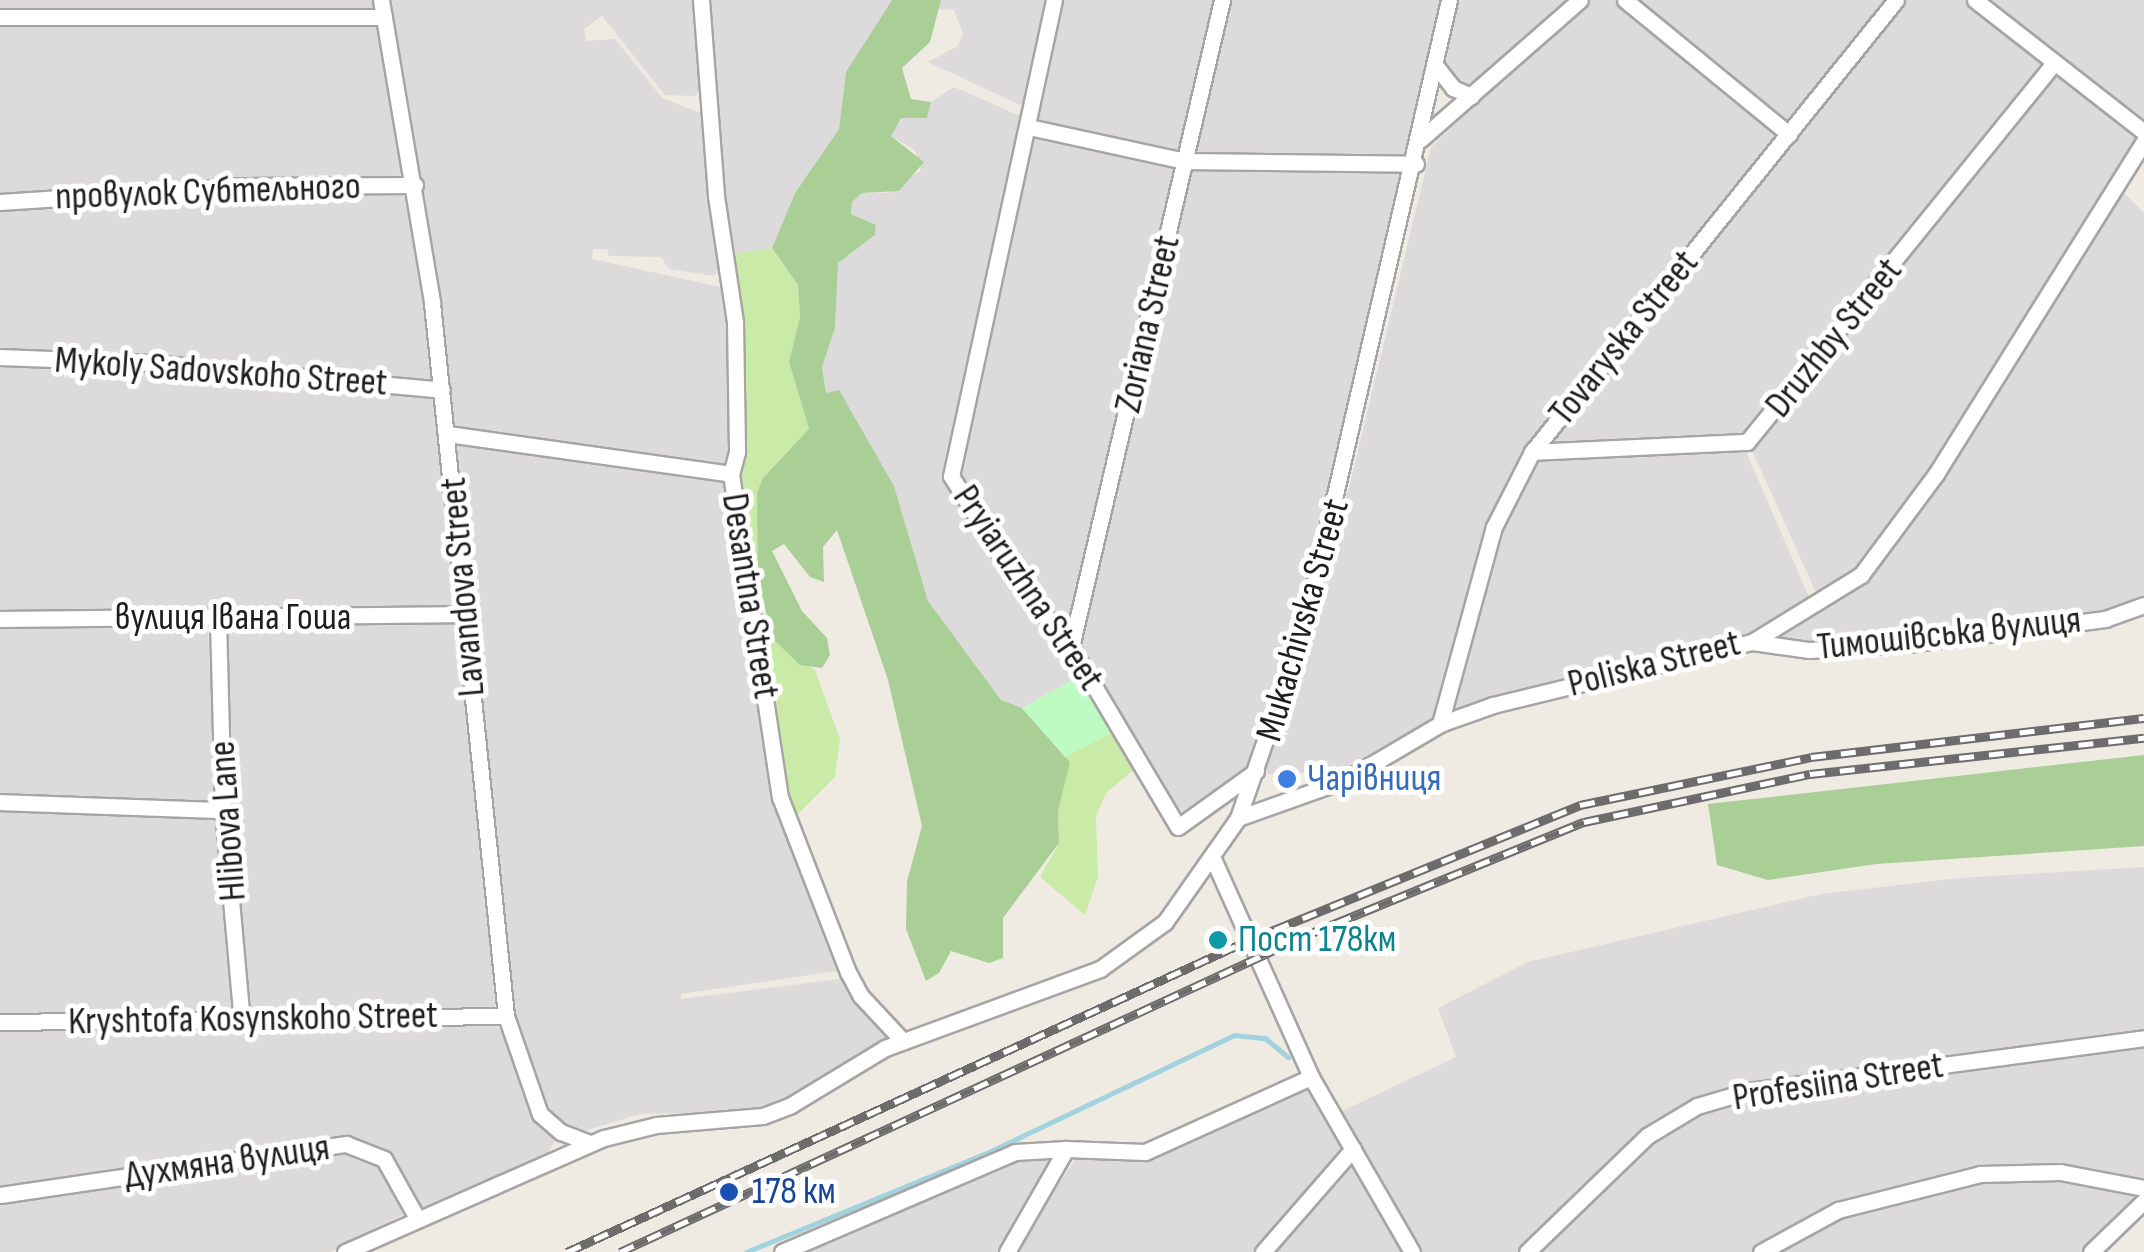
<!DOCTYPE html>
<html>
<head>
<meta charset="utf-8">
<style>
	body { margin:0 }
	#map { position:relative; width:2144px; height:1252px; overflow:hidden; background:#efebe3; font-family:"Sofia Sans Condensed",sans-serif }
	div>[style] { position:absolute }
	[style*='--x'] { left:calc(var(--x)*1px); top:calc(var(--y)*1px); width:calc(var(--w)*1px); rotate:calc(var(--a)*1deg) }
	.residential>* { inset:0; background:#dcdada }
	.grass>* { inset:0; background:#caeba7 }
	.forest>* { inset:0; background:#a9cf97 }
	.park>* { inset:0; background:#befbc2 }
	.stream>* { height:5px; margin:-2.5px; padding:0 2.5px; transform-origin:2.5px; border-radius:2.5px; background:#a2d2de }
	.roads { filter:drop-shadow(2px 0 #a5a5a5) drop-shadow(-2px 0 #a5a5a5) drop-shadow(0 2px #a5a5a5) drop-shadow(0 -2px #a5a5a5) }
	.minor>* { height:15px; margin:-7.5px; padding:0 7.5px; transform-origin:7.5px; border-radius:7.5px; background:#fff }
	.rail>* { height:9px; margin-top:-4.5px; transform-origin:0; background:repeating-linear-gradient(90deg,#fff 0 15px,#6c6c6c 0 30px); box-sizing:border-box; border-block:2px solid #6c6c6c }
	.dots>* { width:28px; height:28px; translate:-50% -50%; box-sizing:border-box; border:5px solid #fff; border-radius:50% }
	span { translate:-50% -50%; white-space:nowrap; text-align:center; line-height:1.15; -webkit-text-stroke:10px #fff; paint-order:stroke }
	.street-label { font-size:38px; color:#1e1e1e }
	.shop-label { font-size:38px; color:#366cbe }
	.left { translate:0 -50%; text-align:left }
	.culture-label { font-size:38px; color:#0d838f }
	.transit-label { font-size:38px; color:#164399 }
</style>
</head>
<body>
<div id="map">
	<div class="residential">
		<i style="clip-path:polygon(0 0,375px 0,377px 10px,0 14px)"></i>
		<i style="clip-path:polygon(386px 0,697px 0,701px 88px,695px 96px,665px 95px,602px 16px,584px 29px,586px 41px,615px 39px,662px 98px,703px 114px,725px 267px,714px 276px,669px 269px,661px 257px,609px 256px,607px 249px,593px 249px,592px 259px,729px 289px,733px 460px,726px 468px,450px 426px,413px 140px)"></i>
		<i style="clip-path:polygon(705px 0,892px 0,846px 72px,839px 129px,795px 193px,772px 248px,731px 254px)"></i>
		<i style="clip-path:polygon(941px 0,1051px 0,1028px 100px,1020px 105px,928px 62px,958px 46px,963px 33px,954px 10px,935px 9px)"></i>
		<i style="clip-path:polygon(1058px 0,1217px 0,1180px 158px,1032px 122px)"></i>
		<i style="clip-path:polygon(1226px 0,1443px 0,1405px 155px,1190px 157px)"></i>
		<i style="clip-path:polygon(1459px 0,1574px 0,1475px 91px,1455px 86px,1445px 65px)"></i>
		<i style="clip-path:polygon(1586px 0,1620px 0,1774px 125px,1780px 138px,1528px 451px,1505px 488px,1436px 716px,1426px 729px,1317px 785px,1306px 773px,1268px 774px,1265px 764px,1350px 484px,1431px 147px)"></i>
		<i style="clip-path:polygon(1630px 0,1891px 0,1794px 122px,1777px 119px)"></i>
		<i style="clip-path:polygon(1903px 0,1970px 0,2044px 59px,2044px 72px,1747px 434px,1549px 447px,1548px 439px)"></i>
		<i style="clip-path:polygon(1982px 0,2144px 0,2144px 124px)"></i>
		<i style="clip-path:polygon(368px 20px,380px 26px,409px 170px,394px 178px,0 198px,0 22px)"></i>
		<i style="clip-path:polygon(2059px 74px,2135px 132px,2138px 143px,1934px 472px,1858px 571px,1818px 597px,1751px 448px,2017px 111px)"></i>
		<i style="clip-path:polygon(954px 87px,1025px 118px,952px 490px,1083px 674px,1022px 708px,1001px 700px,928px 601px,894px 486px,839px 391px,826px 394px,822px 366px,835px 328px,838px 263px,875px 235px,876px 225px,851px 214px,852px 202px,862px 193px,888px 193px,921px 170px,915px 150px,891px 136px,895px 125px,901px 118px,927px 118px,931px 102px)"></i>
		<i style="clip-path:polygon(1036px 134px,1176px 165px,1070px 641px,955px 471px)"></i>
		<i style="clip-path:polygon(1190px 166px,1408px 171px,1297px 628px,1253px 761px,1190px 815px,1173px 808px,1078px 648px)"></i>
		<i style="clip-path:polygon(344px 190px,407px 196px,416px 217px,434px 381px,0 353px,0 205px)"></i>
		<i style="clip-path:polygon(2124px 193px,2144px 213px,2144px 601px,2104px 616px,1809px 648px,1768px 638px,1863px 578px,1887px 552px,2116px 197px)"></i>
		<i style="clip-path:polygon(0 360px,427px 391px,439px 398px,461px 596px,440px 613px,0 614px)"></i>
		<i style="clip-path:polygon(461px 439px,719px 478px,727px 488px,776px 797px,843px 970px,681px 994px,681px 999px,847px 978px,887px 1038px,853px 1065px,765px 1111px,640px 1114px,577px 1133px,544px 1111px,510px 1016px,453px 443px)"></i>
		<i style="clip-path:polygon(1744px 447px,1812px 604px,1750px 638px,1448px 715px,1498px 528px,1535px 460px)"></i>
		<i style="clip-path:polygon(439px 620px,463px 625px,495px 1007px,250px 1018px,226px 777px,220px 638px,227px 623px)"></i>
		<i style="clip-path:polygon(0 624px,207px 624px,219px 789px,204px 806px,0 797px)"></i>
		<i style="clip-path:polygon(0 806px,205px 812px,222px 826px,236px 1018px,0 1019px)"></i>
		<i style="clip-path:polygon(2144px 867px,2144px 1034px,1696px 1103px,1522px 1252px,1419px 1252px,1340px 1112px,1456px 1057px,1438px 1008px,1528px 962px,1821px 894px,1959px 878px)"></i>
		<i style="clip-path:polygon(488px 1020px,503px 1032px,539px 1121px,556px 1139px,548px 1153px,423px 1207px,409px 1197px,385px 1150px,346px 1140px,0 1192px,0 1026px)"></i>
		<i style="clip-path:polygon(2144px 1042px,2144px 1183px,2013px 1166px,1837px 1207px,1756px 1252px,1531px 1252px,1649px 1139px,1700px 1109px,1749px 1095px)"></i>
		<i style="clip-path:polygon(1313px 1087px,1346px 1148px,1260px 1252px,1013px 1252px,1076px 1158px,1146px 1156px,1183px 1146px)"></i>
		<i style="clip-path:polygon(347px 1148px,380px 1161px,406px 1213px,330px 1252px,0 1252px,0 1199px)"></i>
		<i style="clip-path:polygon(1047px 1153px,1056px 1167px,1002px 1252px,790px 1252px,1013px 1157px)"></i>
		<i style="clip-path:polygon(1354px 1163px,1404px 1252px,1268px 1252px,1341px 1169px)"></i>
		<i style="clip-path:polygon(2012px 1173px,2135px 1189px,2137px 1204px,2086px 1252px,1767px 1252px,1840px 1213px)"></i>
	</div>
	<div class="grass">
		<i style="clip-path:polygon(772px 248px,798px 285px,800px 317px,789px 362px,809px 429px,757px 493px,762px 614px,738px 480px,745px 408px,731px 254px)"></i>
		<i style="clip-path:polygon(772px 638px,815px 670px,840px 739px,835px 777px,791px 821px,766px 663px)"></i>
		<i style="clip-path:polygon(1117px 730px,1140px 765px,1106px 793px,1096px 816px,1098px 877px,1085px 915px,1040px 877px,1059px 843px,1058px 811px,1069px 762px,1065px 757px)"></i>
	</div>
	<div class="forest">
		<i style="clip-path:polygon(892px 0,941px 0,930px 42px,902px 68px,911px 99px,931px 102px,927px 118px,901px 118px,891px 136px,924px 162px,899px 191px,862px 193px,852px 202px,851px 214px,876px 225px,875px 235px,838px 263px,835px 328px,822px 367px,826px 393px,839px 390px,894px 486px,928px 601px,1001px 700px,1022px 708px,1070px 762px,1058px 811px,1059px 843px,1003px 918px,1003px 958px,989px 963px,951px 951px,939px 973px,926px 981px,906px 929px,907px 881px,922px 826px,888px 680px,837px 530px,823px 547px,824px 582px,810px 577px,784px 544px,772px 551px,802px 611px,827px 638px,830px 655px,822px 668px,800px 665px,772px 638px,758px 577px,757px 493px,763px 478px,809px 429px,789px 362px,800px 317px,798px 285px,772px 248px,795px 193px,839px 129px,846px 72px)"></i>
		<i style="clip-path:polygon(2144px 755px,2144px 846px,1876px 864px,1768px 880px,1717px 865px,1708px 804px)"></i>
	</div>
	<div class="park">
		<i style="clip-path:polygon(1083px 674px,1117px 730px,1065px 757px,1022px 708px)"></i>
	</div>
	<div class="stream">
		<i style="--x:746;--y:1252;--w:265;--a:-22.4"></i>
		<i style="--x:991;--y:1151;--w:269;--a:-25.5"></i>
		<i style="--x:1234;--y:1035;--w:31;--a:6"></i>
		<i style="--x:1265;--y:1038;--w:30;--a:40"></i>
	</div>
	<div class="roads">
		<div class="minor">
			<i style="--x:381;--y:0;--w:307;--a:80.4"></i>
			<i style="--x:432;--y:303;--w:717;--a:84.07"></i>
			<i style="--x:506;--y:1016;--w:104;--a:70.9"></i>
			<i style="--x:540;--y:1114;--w:28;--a:41"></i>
			<i style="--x:561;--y:1132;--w:30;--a:21"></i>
			<i style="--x:701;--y:0;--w:197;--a:85.6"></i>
			<i style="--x:716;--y:196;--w:127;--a:81.4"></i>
			<i style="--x:735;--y:322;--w:130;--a:89.1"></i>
			<i style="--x:737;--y:452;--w:23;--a:105"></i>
			<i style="--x:731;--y:474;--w:327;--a:81.4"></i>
			<i style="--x:780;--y:797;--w:188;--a:68.8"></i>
			<i style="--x:848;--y:972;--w:27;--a:62"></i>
			<i style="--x:861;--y:996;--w:62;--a:47"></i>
			<i style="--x:1054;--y:0;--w:487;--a:102.2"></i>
			<i style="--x:951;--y:476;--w:131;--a:57.8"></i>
			<i style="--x:1021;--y:587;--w:78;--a:50.2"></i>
			<i style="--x:1071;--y:647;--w:209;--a:59.3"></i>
			<i style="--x:1178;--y:827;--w:96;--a:-35.7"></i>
			<i style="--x:1625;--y:0;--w:212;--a:39.3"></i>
			<i style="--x:1975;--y:0;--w:214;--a:38"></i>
			<i style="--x:0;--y:17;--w:384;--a:0"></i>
			<i style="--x:1436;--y:66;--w:28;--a:52"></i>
			<i style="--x:1453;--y:88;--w:20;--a:24"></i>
			<i style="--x:1029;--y:127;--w:160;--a:12.3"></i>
			<i style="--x:1185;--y:161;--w:231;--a:0.7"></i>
			<i style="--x:1421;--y:139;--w:211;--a:-41.2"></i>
			<i style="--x:0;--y:202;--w:243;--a:-3.8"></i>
			<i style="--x:242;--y:186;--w:173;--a:-0.3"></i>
			<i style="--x:0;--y:357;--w:153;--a:2.2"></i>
			<i style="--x:153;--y:363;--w:290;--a:5.3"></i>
			<i style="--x:448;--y:434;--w:286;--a:8"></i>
			<i style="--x:1532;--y:452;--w:215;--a:-2.7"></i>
			<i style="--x:1747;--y:442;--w:488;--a:-51"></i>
			<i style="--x:0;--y:619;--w:466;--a:-0.6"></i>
			<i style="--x:218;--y:620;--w:190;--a:88.5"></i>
			<i style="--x:223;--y:810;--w:212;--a:84.9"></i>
			<i style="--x:1752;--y:642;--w:58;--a:8"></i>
			<i style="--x:1809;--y:650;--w:99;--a:-3.5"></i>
			<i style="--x:1908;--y:644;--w:199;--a:-7.2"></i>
			<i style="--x:2105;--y:619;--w:41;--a:-19.7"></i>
			<i style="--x:1071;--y:647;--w:664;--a:-76.86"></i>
			<i style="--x:1440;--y:724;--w:204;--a:-74.7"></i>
			<i style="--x:1494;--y:527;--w:84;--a:-63.1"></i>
			<i style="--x:1532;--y:452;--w:580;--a:-51.16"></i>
			<i style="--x:0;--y:802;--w:223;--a:2.1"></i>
			<i style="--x:1238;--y:818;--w:114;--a:-19.6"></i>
			<i style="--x:1345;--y:780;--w:110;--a:-30.5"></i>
			<i style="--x:1440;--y:724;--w:56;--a:-19.7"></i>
			<i style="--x:1493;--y:705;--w:267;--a:-13.7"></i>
			<i style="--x:1752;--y:642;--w:128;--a:-31.6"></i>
			<i style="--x:1861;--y:575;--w:126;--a:-53.4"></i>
			<i style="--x:1936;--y:474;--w:393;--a:-58"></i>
			<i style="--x:1214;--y:861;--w:237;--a:65.8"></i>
			<i style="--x:1311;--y:1077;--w:202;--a:60"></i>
			<i style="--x:0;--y:1022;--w:506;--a:-0.68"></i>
			<i style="--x:0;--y:1195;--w:350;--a:-8.4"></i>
			<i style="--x:346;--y:1144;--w:41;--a:21.5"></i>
			<i style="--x:384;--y:1159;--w:68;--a:60.8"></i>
			<i style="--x:345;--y:1252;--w:283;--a:-23.8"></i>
			<i style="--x:604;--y:1138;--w:54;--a:-14"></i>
			<i style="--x:656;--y:1125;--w:107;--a:-4.8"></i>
			<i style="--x:763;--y:1116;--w:30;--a:-21"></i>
			<i style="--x:791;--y:1105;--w:110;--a:-31.2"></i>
			<i style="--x:885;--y:1048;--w:229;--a:-20.2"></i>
			<i style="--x:1100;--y:969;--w:80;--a:-35.9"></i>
			<i style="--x:1165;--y:922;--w:127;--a:-54.9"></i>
			<i style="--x:1238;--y:818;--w:200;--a:-70.8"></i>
			<i style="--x:1304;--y:629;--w:645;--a:-77.02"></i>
			<i style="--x:782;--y:1252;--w:254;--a:-23.2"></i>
			<i style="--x:1015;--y:1152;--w:51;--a:-3.4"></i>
			<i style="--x:1007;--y:1252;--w:119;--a:-60.2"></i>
			<i style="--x:1066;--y:1149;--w:79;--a:2.2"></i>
			<i style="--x:1145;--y:1152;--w:182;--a:-24.3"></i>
			<i style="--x:1263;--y:1252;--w:137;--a:-48.9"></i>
			<i style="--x:1527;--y:1252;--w:167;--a:-44"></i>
			<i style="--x:1647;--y:1136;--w:58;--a:-31"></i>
			<i style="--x:1697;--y:1106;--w:53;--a:-16.4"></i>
			<i style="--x:1748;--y:1091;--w:400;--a:-7.6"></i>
			<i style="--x:1761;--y:1252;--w:88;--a:-28.6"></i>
			<i style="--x:1838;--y:1210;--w:146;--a:-14.2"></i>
			<i style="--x:1980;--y:1174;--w:80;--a:-1.4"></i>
			<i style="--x:2060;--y:1172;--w:86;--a:10.8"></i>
			<i style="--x:2091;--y:1252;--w:74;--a:-43.9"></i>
		</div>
	</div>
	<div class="rail">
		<i style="--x:567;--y:1252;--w:748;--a:-24.58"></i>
		<i style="--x:1247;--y:941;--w:360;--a:-22.2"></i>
		<i style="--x:1580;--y:805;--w:236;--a:-11.7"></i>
		<i style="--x:1811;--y:757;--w:335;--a:-6.7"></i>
		<i style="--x:620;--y:1252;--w:759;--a:-24.78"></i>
		<i style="--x:1309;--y:934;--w:297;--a:-22.2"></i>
		<i style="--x:1584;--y:822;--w:231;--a:-12"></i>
		<i style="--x:1810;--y:774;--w:336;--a:-6.2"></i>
	</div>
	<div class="dots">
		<i style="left:1287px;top:779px;background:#3f7fe0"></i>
		<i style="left:1218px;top:940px;background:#0f9aa8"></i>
		<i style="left:729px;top:1192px;background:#1a4fb4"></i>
	</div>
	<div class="street-label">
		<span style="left:208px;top:192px;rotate:-2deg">провулок Субтельного</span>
		<span style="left:1148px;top:324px;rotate:-77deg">Zoriana Street</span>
		<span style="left:1624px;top:338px;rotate:-51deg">Tovaryska Street</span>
		<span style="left:1834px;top:338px;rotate:-51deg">Druzhby Street</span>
		<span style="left:221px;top:372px;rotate:4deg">Mykoly Sadovskoho Street</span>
		<span style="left:463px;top:587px;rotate:-95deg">Lavandova Street</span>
		<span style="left:1028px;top:588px;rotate:56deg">Pryiaruzhna Street</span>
		<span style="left:750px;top:596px;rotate:81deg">Desantna Street</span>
		<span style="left:233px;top:618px">вулиця Івана Гоша</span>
		<span style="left:1303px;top:620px;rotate:-74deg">Mukachivska Street</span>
		<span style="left:1949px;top:634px;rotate:-6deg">Тимошівська вулиця</span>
		<span style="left:1654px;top:664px;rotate:-14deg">Poliska Street</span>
		<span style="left:228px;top:821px;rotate:-94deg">Hlibova Lane</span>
		<span style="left:253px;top:1019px;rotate:-1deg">Kryshtofa Kosynskoho Street</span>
		<span style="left:1838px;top:1082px;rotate:-9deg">Profesiina Street</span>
		<span style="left:227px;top:1162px;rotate:-8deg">Духмяна вулиця</span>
	</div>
	<div class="shop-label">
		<span class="left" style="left:1307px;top:779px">Чарівниця</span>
	</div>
	<div class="culture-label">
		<span class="left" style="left:1238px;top:940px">Пост 178км</span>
	</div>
	<div class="transit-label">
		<span class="left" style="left:752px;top:1192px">178 км</span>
	</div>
</div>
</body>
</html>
